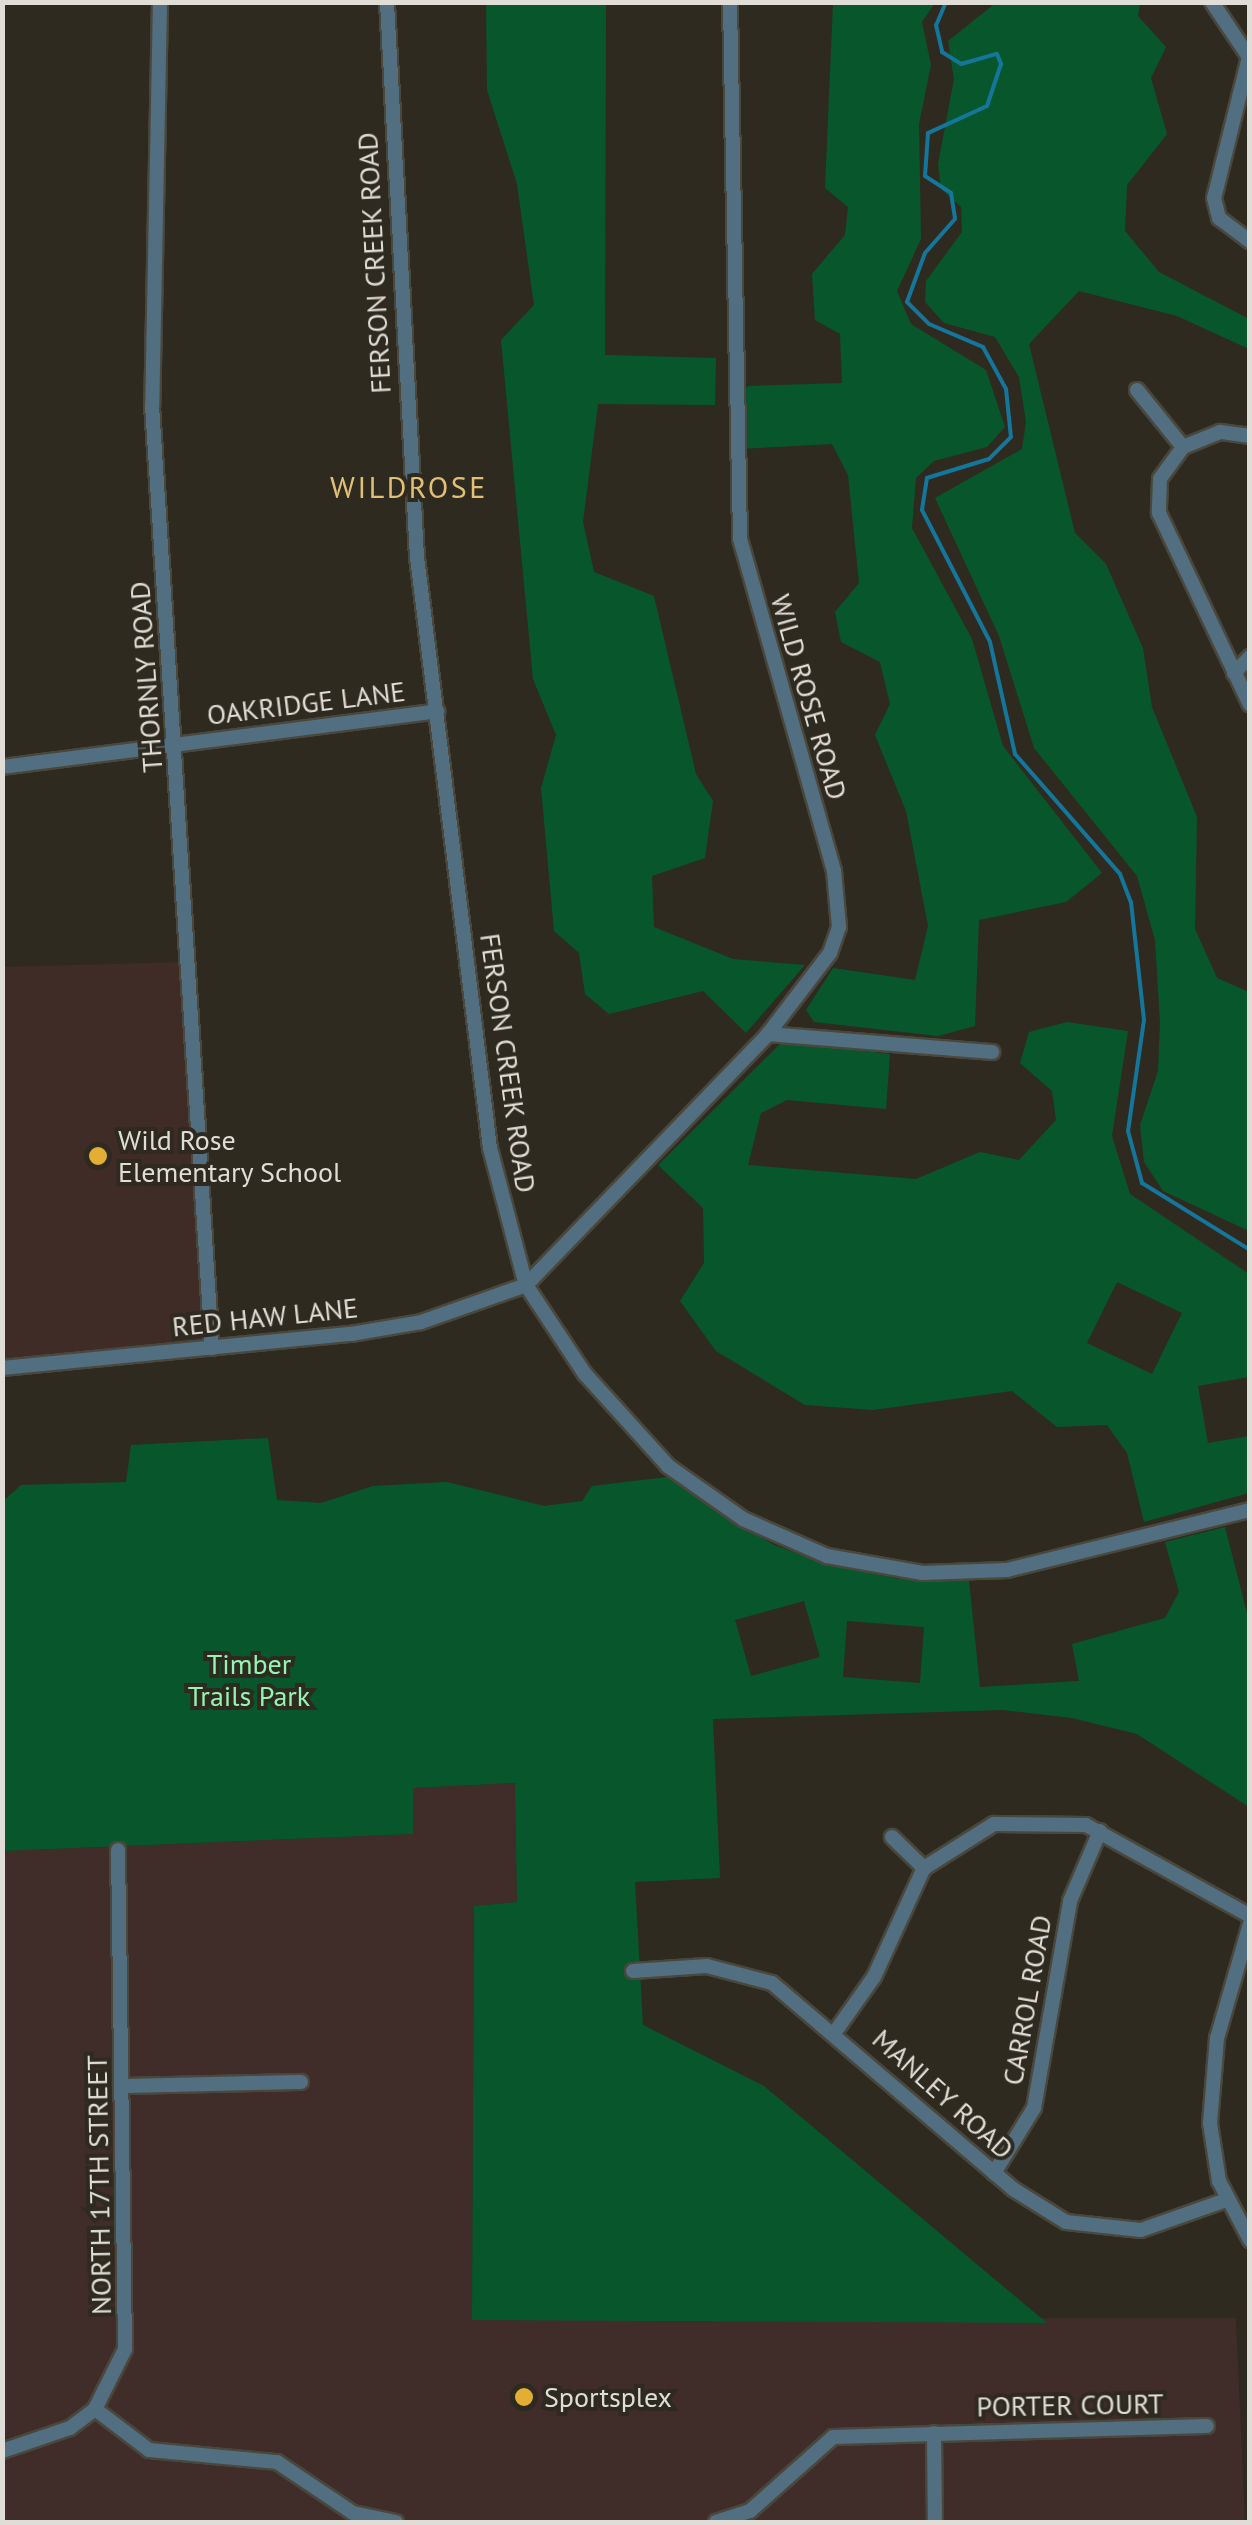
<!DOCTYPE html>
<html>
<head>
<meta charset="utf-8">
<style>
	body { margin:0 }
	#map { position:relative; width:1252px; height:2525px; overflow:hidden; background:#2e2a1f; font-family:"PT Sans",sans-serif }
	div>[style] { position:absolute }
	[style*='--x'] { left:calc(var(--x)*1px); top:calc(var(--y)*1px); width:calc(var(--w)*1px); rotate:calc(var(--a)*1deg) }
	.industrial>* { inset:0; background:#402c29 }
	.education>* { inset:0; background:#3f2c26 }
	.green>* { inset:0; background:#08572c }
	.stream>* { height:4px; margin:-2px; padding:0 2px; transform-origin:2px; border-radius:2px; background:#15769b }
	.roads { filter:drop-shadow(2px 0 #4a473c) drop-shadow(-2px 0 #4a473c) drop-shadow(0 2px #4a473c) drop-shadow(0 -2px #4a473c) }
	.minor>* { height:14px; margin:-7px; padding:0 7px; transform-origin:7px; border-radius:7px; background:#526f82 }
	.dots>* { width:28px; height:28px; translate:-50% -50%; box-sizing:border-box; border:5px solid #2e2a1f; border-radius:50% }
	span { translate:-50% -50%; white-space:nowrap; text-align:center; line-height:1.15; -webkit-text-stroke:8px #2e2a1f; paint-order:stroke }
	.street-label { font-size:28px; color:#dfddd6 }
	.poi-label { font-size:28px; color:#dfddd6 }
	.left { translate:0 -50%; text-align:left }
	.park-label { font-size:28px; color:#94f4b1 }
	.neighbourhood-label { font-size:30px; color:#e2bf76; letter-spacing:2.5px }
	.frame { position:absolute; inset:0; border:5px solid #dfddd6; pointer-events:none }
</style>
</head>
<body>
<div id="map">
	<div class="industrial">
		<i style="clip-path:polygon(516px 1783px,517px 1902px,474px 1906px,472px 2319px,1236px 2318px,1245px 2522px,3px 2522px,2px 1851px,412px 1834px,412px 1788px)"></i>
	</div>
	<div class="education">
		<i style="clip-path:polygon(182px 962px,206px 1344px,3px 1364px,2px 967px)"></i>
	</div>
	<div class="green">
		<i style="clip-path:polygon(997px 2px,1140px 3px,1138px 16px,1166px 47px,1151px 78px,1167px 134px,1127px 185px,1125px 231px,1159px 272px,1249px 319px,1249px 349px,1177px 316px,1079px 291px,1029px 344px,1075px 533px,1106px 564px,1143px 648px,1152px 707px,1197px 817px,1195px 929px,1217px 978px,1249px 992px,1249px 1231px,1163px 1191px,1144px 1162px,1140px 1125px,1158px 1071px,1160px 1023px,1155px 940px,1137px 876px,1034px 748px,999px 636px,935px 498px,1022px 449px,1026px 422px,1019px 377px,995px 337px,944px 323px,925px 302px,926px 281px,962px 232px,961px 207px,941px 189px,938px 164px,954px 79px,948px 41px)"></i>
		<i style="clip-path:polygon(486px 3px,606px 3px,605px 355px,716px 358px,715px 405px,598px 404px,583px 522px,594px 572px,654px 596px,696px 774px,713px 801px,705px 858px,652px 876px,654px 927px,733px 959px,805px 965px,746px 1033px,703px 991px,609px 1014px,585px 994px,579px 953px,554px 931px,541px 788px,556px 735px,533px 679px,501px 340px,534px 305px,517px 184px,487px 90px)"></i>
		<i style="clip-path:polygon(833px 3px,935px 3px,922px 22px,931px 65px,919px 124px,921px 239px,897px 291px,911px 324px,986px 370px,1005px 427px,987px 447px,934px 461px,916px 478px,912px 528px,972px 639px,1003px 746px,1102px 873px,1066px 902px,979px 920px,975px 1026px,938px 1036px,814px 1022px,806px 1010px,833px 968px,915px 980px,928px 926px,906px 811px,875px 735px,890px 704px,880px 662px,841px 642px,835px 612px,859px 583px,848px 475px,832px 444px,739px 449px,737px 397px,748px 386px,842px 383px,840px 334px,815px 320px,812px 274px,845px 235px,848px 207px,825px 188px)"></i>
		<i style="clip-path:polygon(evenodd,1067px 1022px,1128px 1031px,1112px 1136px,1130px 1194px,1249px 1274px,1249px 1377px,1198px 1386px,1208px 1443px,1249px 1436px,1249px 1493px,1144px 1522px,1127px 1453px,1107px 1425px,1057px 1427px,1012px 1391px,873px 1410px,805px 1405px,716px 1351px,680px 1301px,704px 1263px,703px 1208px,658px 1165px,783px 1041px,890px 1054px,886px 1109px,787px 1100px,761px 1113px,748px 1165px,916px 1179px,980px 1152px,1019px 1160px,1056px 1120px,1052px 1091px,1020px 1063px,1029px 1032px,1067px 1022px,1117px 1282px,1182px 1313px,1152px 1374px,1087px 1343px,1117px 1282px)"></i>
		<i style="clip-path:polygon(evenodd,268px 1438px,277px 1500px,321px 1503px,373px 1486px,447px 1482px,544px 1506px,582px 1501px,592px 1486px,667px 1477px,772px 1544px,826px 1564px,899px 1579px,969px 1580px,980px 1687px,1079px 1681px,1072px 1644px,1165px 1618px,1179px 1592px,1165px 1542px,1225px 1527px,1249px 1621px,1249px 1807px,1137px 1734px,1072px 1718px,1003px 1710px,713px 1719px,720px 1878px,635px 1882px,643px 2025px,764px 2086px,1047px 2323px,472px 2320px,474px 1906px,517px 1902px,515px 1783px,413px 1788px,413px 1834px,3px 1851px,3px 1501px,21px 1485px,126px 1482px,131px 1445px,268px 1438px,804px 1601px,820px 1657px,751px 1676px,735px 1620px,804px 1601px,268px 1438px,847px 1621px,924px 1627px,920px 1683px,843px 1677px,847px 1621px)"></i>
	</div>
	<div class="stream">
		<i style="--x:946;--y:2;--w:25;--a:113"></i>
		<i style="--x:936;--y:25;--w:28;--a:77"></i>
		<i style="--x:942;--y:52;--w:22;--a:32"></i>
		<i style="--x:961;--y:64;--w:37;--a:-16"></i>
		<i style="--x:997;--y:54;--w:11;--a:68"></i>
		<i style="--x:1001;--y:64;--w:44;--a:108.4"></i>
		<i style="--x:987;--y:106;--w:65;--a:155.4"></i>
		<i style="--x:928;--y:133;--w:43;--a:94"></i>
		<i style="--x:925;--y:176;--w:31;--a:33"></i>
		<i style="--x:951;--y:193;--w:26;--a:81"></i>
		<i style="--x:955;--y:219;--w:45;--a:131.4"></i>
		<i style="--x:925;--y:253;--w:52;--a:110.2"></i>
		<i style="--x:907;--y:302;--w:31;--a:45"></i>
		<i style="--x:929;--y:324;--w:59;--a:23.1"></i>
		<i style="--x:983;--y:347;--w:48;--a:61.3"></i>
		<i style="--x:1006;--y:389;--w:48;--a:84.1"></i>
		<i style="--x:1011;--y:437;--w:31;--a:135"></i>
		<i style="--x:989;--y:459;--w:65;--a:163"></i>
		<i style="--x:927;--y:478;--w:32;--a:99"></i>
		<i style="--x:922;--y:510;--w:148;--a:62.7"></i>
		<i style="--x:990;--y:642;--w:115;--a:77.4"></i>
		<i style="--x:1015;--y:754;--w:159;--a:48.8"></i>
		<i style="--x:1120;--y:874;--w:30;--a:69"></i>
		<i style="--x:1131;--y:902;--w:119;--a:83.7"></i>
		<i style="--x:1144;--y:1020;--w:112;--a:98.2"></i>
		<i style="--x:1128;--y:1131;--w:54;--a:74.9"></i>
		<i style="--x:1142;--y:1183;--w:127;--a:31.8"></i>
	</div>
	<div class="roads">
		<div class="minor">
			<i style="--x:160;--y:2;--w:403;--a:91.1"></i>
			<i style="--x:152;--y:405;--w:945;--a:86.36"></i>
			<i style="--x:387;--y:2;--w:556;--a:86.91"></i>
			<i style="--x:417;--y:557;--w:595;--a:82.96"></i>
			<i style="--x:490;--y:1148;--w:142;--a:75.3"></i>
			<i style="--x:526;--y:1285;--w:107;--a:56.5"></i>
			<i style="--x:585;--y:1374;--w:124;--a:47.9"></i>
			<i style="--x:668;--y:1466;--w:92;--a:35.2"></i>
			<i style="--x:743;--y:1519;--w:92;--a:23.8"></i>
			<i style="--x:827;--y:1556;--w:97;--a:10.1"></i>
			<i style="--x:922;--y:1573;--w:85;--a:-2"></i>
			<i style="--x:1007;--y:1570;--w:250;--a:-13.9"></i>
			<i style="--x:1212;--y:2;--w:66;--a:56.1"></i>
			<i style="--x:1249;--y:57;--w:145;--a:103.9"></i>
			<i style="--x:1214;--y:198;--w:21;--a:76"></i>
			<i style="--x:1219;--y:218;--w:39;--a:37"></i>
			<i style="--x:1137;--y:390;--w:73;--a:51.1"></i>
			<i style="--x:1250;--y:436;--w:30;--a:-172"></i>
			<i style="--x:1220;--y:432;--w:40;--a:158"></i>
			<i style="--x:1183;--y:447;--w:39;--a:126"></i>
			<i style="--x:1160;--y:479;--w:34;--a:92"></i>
			<i style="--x:1159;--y:513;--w:212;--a:64.6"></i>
			<i style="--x:1234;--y:673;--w:23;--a:-45"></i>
			<i style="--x:2;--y:767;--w:439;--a:-7.3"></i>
			<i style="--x:768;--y:1034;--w:225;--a:4.6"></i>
			<i style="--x:2;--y:1368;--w:351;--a:-5.6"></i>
			<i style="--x:351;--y:1334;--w:71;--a:-9.7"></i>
			<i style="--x:421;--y:1322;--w:111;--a:-19.4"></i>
			<i style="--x:526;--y:1285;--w:349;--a:-46"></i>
			<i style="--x:768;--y:1034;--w:102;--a:-52.6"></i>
			<i style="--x:830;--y:953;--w:28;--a:-71"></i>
			<i style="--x:839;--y:927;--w:56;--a:-95.1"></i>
			<i style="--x:834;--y:871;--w:346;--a:-105.8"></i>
			<i style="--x:740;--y:538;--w:536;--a:-91.07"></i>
			<i style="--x:892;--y:1837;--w:45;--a:44.1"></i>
			<i style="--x:1250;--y:1924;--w:119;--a:106.1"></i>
			<i style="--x:1217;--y:2038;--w:85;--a:94.7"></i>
			<i style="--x:1210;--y:2123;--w:59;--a:81.2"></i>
			<i style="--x:1219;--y:2181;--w:67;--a:62.3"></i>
			<i style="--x:633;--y:1971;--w:74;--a:-3.9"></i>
			<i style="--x:707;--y:1966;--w:67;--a:14.7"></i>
			<i style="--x:772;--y:1983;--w:317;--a:40.5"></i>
			<i style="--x:1013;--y:2189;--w:62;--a:31.9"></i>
			<i style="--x:1066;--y:2222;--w:75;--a:6.1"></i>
			<i style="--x:1141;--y:2230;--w:90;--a:-19.4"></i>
			<i style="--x:835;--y:2032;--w:67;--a:-54.7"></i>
			<i style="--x:874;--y:1977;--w:120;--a:-65.4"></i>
			<i style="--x:924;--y:1868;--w:83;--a:-32.2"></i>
			<i style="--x:994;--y:1824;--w:92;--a:0.6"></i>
			<i style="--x:1086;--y:1825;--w:188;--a:29"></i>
			<i style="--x:122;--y:2086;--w:179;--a:-1.3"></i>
			<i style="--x:994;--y:2173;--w:76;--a:-58.4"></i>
			<i style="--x:1034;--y:2108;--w:210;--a:-80.1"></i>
			<i style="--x:1070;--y:1901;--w:76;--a:-66.8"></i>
			<i style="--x:95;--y:2409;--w:68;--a:37.2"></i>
			<i style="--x:149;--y:2450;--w:129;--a:5.4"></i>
			<i style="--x:277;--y:2462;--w:92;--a:33.9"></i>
			<i style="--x:353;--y:2513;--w:44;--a:11.8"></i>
			<i style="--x:934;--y:2433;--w:89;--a:89.4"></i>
			<i style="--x:2;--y:2451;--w:72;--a:-18.7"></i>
			<i style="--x:70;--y:2428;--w:31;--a:-37"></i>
			<i style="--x:95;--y:2409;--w:67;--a:-63.4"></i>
			<i style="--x:125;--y:2349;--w:499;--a:-90.8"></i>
			<i style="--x:716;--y:2522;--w:36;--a:-18"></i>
			<i style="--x:750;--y:2511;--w:111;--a:-41.7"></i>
			<i style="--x:833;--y:2437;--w:374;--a:-1.7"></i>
		</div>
	</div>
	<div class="dots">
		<i style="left:98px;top:1156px;background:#e2af34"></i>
		<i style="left:524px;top:2397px;background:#e2af34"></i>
	</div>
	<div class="street-label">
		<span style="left:374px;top:263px;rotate:-93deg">FERSON CREEK ROAD</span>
		<span style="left:146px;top:677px;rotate:-94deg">THORNLY ROAD</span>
		<span style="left:809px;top:697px;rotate:74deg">WILD ROSE ROAD</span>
		<span style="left:306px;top:703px;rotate:-7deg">OAKRIDGE LANE</span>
		<span style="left:508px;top:1063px;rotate:82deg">FERSON CREEK ROAD</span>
		<span style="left:265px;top:1317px;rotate:-6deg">RED HAW LANE</span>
		<span style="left:1027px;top:2000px;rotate:-80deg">CARROL ROAD</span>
		<span style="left:943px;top:2094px;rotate:42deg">MANLEY ROAD</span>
		<span style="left:99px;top:2185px;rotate:-91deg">NORTH 17TH STREET</span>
		<span style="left:1070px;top:2405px;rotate:-1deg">PORTER COURT</span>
	</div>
	<div class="poi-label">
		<span class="left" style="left:118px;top:1156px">Wild Rose<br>Elementary School</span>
		<span class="left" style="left:544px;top:2397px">Sportsplex</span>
	</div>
	<div class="park-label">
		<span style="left:249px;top:1680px">Timber<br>Trails Park</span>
	</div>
	<div class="neighbourhood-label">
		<span style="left:409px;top:487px">WILDROSE</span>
	</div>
	<div class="frame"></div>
</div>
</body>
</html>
